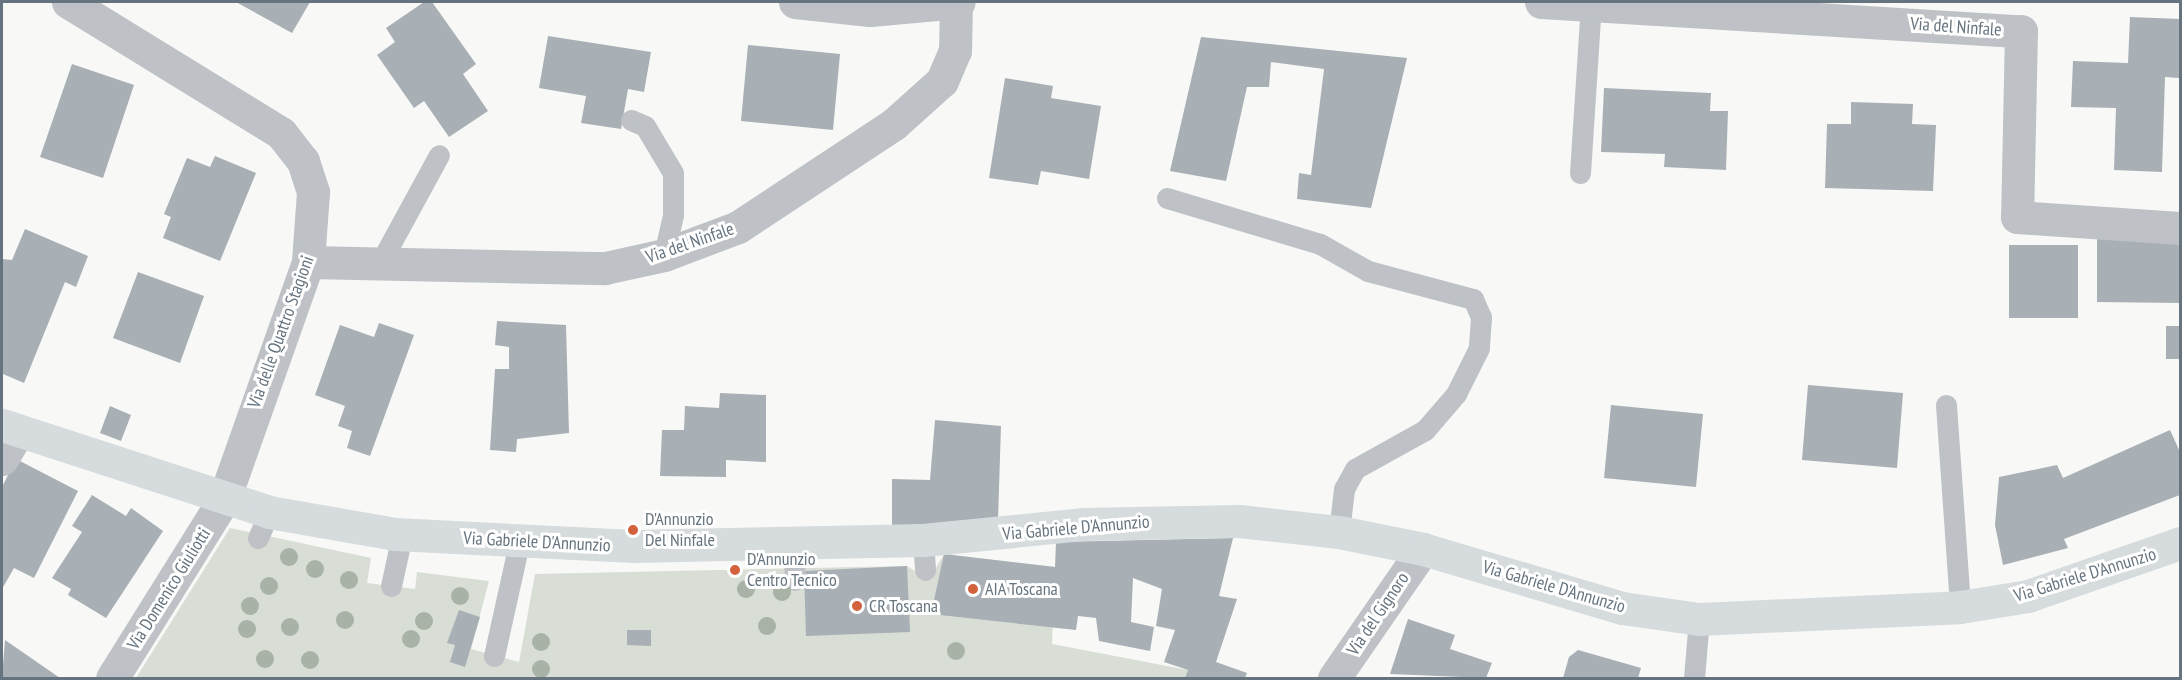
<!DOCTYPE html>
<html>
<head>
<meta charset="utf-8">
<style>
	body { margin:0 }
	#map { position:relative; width:2182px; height:680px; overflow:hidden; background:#f8f9f6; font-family:"PT Sans Narrow",sans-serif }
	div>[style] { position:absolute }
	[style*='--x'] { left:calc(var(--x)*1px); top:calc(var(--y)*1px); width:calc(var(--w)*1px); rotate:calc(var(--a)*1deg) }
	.green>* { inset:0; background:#d8ddd6 }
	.building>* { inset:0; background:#a8afb5 }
	.lane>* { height:21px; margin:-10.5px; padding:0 10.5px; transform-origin:10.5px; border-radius:10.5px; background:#bec2c6 }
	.street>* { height:33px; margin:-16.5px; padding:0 16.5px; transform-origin:16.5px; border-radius:16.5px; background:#bec2c6 }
	.secondary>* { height:33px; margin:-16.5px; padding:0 16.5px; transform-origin:16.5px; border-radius:16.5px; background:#d6dbde }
	.trees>* { width:18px; height:18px; margin:-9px; border-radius:50%; background:#a8b2a6 }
	.dots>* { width:16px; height:16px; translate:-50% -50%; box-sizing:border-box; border:3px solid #fff; border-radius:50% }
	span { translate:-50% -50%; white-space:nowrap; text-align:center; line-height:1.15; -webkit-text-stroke:6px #fff; paint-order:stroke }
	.street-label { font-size:18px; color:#66747f }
	.poi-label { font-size:18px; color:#66747f }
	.left { translate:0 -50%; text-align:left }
	.frame { position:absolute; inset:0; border:3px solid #66747f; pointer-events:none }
</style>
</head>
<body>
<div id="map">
	<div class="green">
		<i style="clip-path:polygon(230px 528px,371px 558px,367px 583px,415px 589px,417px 572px,489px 581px,471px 649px,519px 662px,535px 574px,907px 566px,915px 571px,936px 568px,944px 554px,1055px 567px,1052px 644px,1188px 670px,1185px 678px,136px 678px)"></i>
	</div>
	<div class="building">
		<i style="clip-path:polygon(236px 2px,310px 2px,292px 33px)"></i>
		<i style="clip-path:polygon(424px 2px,432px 2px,476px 64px,463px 74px,488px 111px,449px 137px,424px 101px,414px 108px,377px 55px,395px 42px,386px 28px)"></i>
		<i style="clip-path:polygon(2130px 17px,2180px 19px,2179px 78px,2165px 77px,2162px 172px,2114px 170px,2116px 108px,2071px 107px,2073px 61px,2128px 63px)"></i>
		<i style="clip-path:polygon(548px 36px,651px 52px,644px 92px,628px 89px,621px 129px,581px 123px,586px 96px,539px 88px)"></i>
		<i style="clip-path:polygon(1201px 37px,1407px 58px,1371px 208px,1297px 199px,1299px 173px,1311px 175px,1324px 69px,1271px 62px,1269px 87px,1247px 87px,1226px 181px,1170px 171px)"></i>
		<i style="clip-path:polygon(748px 45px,840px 54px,833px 130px,741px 121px)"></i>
		<i style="clip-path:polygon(72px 64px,134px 85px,103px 178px,40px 157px)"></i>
		<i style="clip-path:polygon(1005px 78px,1053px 86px,1051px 98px,1101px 106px,1089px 179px,1041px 171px,1038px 185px,989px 178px)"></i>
		<i style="clip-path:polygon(1604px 88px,1711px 93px,1710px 111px,1728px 111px,1726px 170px,1664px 167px,1665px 154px,1601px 152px)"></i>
		<i style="clip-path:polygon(1851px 102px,1913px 104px,1912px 124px,1936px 125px,1933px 191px,1825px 188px,1827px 124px,1851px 124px)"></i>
		<i style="clip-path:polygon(215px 156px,256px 173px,220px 261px,163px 238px,171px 217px,164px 214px,187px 158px,210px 167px)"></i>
		<i style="clip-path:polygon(25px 229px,88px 256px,76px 287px,65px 282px,24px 383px,3px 374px,2px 379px,2px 259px,12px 260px)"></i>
		<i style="clip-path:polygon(2097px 238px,2180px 238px,2180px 303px,2097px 302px)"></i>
		<i style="clip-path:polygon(2009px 245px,2078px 245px,2078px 318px,2009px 318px)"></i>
		<i style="clip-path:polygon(138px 272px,204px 296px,180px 363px,113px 338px)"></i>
		<i style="clip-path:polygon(497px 321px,566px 325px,569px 433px,517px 439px,516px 452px,490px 450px,495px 369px,509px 369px,509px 347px,495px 345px)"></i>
		<i style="clip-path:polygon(379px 323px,414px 335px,370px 456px,347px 448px,352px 431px,338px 426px,345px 406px,315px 395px,340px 325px,374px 337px)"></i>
		<i style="clip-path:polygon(2166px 326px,2179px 326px,2179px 359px,2166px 359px)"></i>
		<i style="clip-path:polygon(1808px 385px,1903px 393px,1897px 468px,1802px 460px)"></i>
		<i style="clip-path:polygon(720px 393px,766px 395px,766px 462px,726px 460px,726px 477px,660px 476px,662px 430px,684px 430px,685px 406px,719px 408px)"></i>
		<i style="clip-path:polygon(1611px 405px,1703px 414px,1696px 487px,1604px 478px)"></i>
		<i style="clip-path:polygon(110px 406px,131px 415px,121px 441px,100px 433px)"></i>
		<i style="clip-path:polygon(935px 420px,1001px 426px,998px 520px,892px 526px,892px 479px,930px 480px)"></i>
		<i style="clip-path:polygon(2170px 430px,2180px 452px,2180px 495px,2064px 539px,2068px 548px,2003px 565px,1995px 525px,1999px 477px,2057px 465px,2063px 478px)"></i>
		<i style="clip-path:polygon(16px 459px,78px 491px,34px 578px,14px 568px,2px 589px,2px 487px)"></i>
		<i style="clip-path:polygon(92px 495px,126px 516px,131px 508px,163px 531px,106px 618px,68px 595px,71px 589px,52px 578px,82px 532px,72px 526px)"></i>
		<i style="clip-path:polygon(1233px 538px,1219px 596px,1237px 599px,1216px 662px,1247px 673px,1245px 678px,1185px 678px,1188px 670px,1164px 662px,1175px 630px,1156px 626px,1162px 589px,1133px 578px,1131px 622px,1154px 627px,1150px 651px,1099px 641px,1096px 618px,1078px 616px,1076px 630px,931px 614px,944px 554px,1055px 567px,1056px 542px)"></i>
		<i style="clip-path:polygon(907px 566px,910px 632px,806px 636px,804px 571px)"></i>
		<i style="clip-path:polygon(459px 610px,480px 617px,465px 667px,450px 662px,455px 645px,447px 643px)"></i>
		<i style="clip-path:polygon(1408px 619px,1455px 635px,1450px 649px,1492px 663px,1486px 678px,1390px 674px)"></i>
		<i style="clip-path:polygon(627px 630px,651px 630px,651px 646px,627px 645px)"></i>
		<i style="clip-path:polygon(5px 640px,60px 678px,2px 678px)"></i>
		<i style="clip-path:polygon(1578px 650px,1641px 668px,1638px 678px,1563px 678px,1569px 657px)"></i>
	</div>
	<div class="lane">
		<i style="--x:631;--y:120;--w:15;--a:23"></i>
		<i style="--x:645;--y:126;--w:55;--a:59.2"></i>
		<i style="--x:673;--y:173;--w:42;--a:90"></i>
		<i style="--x:673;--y:215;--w:41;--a:102.7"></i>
		<i style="--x:1580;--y:173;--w:168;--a:-86.3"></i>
		<i style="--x:1167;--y:198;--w:160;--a:16.7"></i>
		<i style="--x:1320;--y:244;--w:55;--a:29.4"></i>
		<i style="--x:1368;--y:271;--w:109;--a:14.9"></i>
		<i style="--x:1473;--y:299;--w:20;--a:66"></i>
		<i style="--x:1481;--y:317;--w:31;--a:94"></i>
		<i style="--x:1479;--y:348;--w:51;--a:116.6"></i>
		<i style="--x:1456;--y:394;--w:48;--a:130.7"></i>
		<i style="--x:1425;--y:430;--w:80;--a:150.9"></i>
		<i style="--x:1355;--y:469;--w:23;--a:119"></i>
		<i style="--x:1344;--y:489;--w:43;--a:96.6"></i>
		<i style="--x:379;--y:265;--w:125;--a:-61.4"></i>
		<i style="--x:1946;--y:405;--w:202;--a:86"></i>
		<i style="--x:258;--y:538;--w:28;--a:-67"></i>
		<i style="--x:923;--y:540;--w:30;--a:86"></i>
		<i style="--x:793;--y:542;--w:38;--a:87"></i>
		<i style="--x:391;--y:586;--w:52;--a:-77.8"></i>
		<i style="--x:494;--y:656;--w:116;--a:-77.5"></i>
		<i style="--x:1694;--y:678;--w:59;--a:-85.2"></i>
	</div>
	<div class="street">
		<i style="--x:68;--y:2;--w:250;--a:31.6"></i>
		<i style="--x:281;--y:133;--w:36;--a:52"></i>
		<i style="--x:303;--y:161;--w:33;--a:72"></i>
		<i style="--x:313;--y:192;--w:70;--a:94.1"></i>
		<i style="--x:308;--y:262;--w:251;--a:109.5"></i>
		<i style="--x:224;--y:499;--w:211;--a:122"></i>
		<i style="--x:795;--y:2;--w:75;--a:6.1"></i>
		<i style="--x:870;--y:10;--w:89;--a:-5.1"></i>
		<i style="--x:1541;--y:2;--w:481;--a:3.5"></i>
		<i style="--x:2021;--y:31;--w:186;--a:91.2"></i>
		<i style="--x:2017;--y:217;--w:163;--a:3.9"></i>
		<i style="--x:308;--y:262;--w:297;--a:1.2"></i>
		<i style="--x:605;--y:268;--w:60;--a:-12.4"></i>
		<i style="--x:664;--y:255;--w:79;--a:-20.7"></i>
		<i style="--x:738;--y:227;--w:187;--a:-33.4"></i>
		<i style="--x:894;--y:124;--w:64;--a:-41.9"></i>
		<i style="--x:942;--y:81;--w:33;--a:-67"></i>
		<i style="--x:955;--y:51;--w:49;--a:-88.8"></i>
		<i style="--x:2;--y:459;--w:32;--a:-60"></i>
		<i style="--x:1334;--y:678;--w:157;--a:-55.4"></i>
	</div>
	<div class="secondary">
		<i style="--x:2;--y:425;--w:281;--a:18"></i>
		<i style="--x:269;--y:512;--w:128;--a:9.9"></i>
		<i style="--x:395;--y:534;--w:239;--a:2.9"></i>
		<i style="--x:634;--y:546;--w:289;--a:-1.2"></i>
		<i style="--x:923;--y:540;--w:160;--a:-5.7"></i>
		<i style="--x:1082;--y:524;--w:157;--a:-1.1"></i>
		<i style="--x:1239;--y:521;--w:101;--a:6.3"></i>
		<i style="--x:1339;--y:532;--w:86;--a:11.4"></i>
		<i style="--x:1423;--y:549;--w:208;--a:16.5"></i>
		<i style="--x:1622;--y:608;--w:78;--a:8.1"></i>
		<i style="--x:1699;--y:619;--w:261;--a:-2.6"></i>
		<i style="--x:1960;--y:607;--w:69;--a:-9.2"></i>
		<i style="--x:2028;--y:596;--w:161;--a:-19.2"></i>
	</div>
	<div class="trees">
		<i style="left:289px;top:557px"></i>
		<i style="left:315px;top:569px"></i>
		<i style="left:349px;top:580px"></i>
		<i style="left:269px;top:586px"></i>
		<i style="left:746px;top:589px"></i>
		<i style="left:782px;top:592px"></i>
		<i style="left:460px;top:596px"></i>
		<i style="left:250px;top:606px"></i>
		<i style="left:345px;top:620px"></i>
		<i style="left:424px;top:621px"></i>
		<i style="left:767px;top:626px"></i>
		<i style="left:290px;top:627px"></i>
		<i style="left:247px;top:629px"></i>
		<i style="left:411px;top:639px"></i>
		<i style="left:541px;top:642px"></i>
		<i style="left:956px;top:651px"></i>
		<i style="left:265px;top:659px"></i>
		<i style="left:310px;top:660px"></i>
		<i style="left:541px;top:669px"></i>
	</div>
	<div class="dots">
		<i style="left:633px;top:530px;background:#d3613c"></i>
		<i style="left:735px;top:570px;background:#d3613c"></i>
		<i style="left:973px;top:589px;background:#d3613c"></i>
		<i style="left:857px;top:606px;background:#d3613c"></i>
	</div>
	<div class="street-label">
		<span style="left:1956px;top:27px;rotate:4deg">Via del Ninfale</span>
		<span style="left:690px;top:243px;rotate:-19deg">Via del Ninfale</span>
		<span style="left:281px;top:332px;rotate:-70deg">Via delle Quattro Stagioni</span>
		<span style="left:1076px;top:528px;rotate:-5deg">Via Gabriele D'Annunzio</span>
		<span style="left:537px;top:542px;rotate:3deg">Via Gabriele D'Annunzio</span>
		<span style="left:2085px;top:575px;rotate:-17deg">Via Gabriele D'Annunzio</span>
		<span style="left:1554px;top:587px;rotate:16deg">Via Gabriele D'Annunzio</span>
		<span style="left:169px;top:589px;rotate:-58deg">Via Domenico Giuliotti</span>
		<span style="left:1378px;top:614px;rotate:-56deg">Via del Gignoro</span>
	</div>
	<div class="poi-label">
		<span class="left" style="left:645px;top:530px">D'Annunzio<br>Del Ninfale</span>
		<span class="left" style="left:747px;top:570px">D'Annunzio<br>Centro Tecnico</span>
		<span class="left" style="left:985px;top:589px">AIA Toscana</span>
		<span class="left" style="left:869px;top:606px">CR Toscana</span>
	</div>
	<div class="frame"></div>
</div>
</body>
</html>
